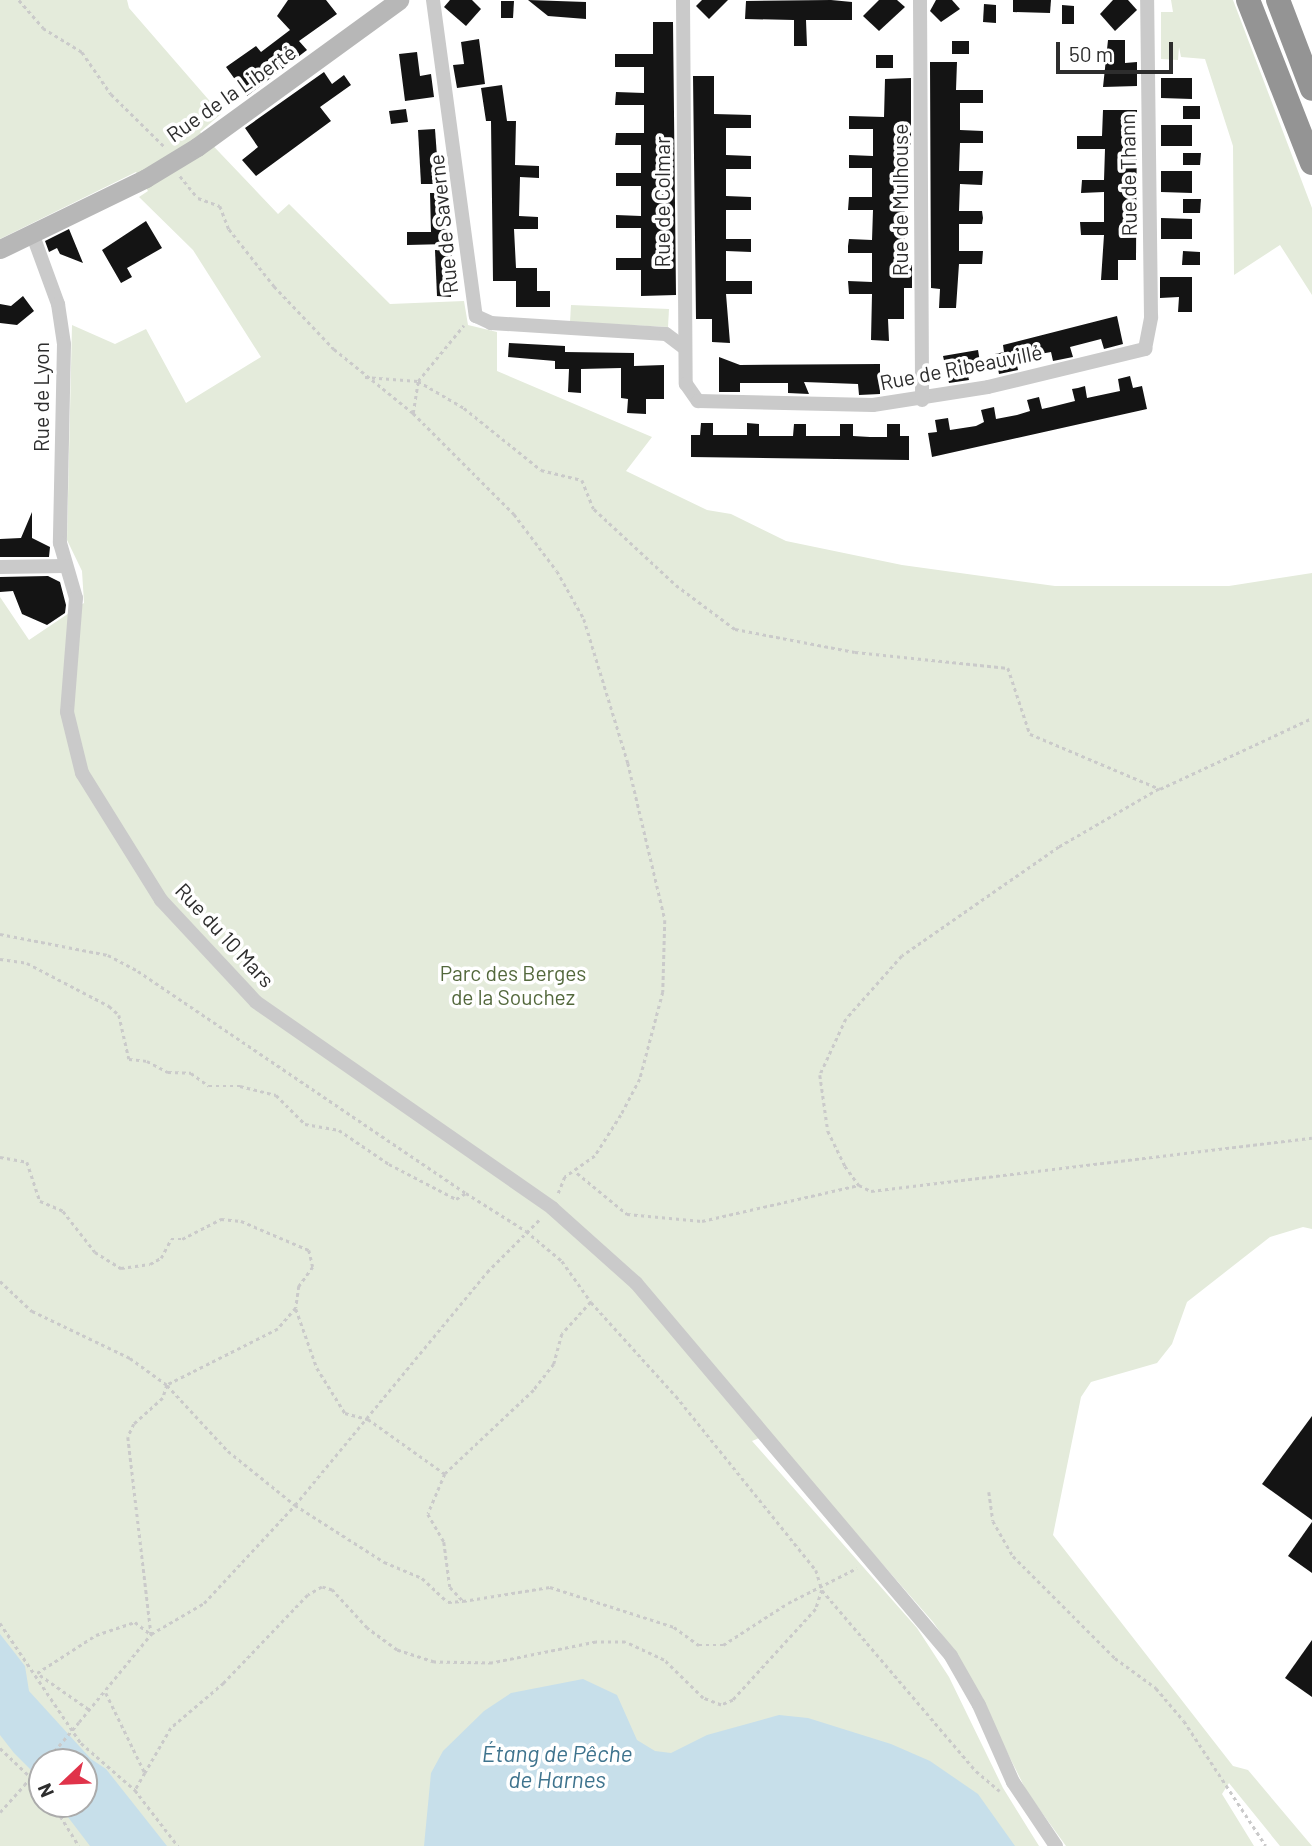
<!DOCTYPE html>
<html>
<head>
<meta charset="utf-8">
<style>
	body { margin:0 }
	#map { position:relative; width:1312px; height:1846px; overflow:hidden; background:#fff; font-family:Barlow,sans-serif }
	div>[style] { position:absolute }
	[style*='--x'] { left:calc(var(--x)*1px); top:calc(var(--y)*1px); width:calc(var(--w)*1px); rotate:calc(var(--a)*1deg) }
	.green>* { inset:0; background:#e4ebdb }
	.water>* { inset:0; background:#c7dfea }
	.building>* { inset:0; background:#141414 }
	.path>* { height:2.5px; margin-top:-1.25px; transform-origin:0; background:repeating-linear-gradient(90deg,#cacaca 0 3.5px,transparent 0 7px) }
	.street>* { height:14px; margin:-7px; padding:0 7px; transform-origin:7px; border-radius:7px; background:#cacaca }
	.secondary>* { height:19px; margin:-9.5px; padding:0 9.5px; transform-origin:9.5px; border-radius:9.5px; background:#b7b7b7 }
	.highway>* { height:24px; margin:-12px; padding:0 12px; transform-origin:12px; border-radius:12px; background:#949494 }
	.path-bridge>* { height:2.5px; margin-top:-1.25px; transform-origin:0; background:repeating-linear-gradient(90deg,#cacaca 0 3.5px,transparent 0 7px) }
	span { translate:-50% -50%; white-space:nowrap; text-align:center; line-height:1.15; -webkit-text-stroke:7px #fff; paint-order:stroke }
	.street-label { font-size:21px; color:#2d2d2d }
	.park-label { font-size:21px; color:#53683c }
	.water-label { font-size:23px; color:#3e738d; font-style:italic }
	.north { position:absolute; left:28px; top:1748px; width:70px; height:70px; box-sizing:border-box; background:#fff; border:2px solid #ababab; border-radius:50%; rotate:247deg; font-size:19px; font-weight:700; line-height:28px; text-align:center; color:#2d2d2d }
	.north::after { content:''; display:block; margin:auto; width:24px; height:32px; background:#e0334a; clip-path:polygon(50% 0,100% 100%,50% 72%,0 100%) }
	.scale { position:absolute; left:1056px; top:42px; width:117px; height:32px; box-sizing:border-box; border:4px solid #2d2d2d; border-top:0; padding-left:9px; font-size:21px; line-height:24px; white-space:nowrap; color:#2d2d2d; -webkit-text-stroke:5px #fff; paint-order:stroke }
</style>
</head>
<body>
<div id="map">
	<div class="green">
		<i style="clip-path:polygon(evenodd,0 0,127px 0,129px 8px,221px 114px,200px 132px,278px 214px,289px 204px,390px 304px,464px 301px,468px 325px,497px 332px,497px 371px,652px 437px,626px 471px,707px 510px,731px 514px,786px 541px,902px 565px,1055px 586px,1229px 586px,1312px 573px,1312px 1229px,1303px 1227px,1270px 1237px,1187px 1302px,1172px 1344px,1157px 1363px,1091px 1382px,1081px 1397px,1053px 1535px,1233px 1766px,1248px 1770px,1312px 1846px,1280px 1846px,1229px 1783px,1222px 1794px,1254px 1846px,1066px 1846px,1027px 1792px,964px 1666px,933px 1622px,769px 1434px,752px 1441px,917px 1628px,949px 1677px,1003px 1788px,1039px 1846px,0 1846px,0 597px,29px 640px,84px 603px,82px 571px,67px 540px,72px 325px,115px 344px,146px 329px,186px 403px,261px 357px,193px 250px,139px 197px,148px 191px,136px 172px,0 239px,0 0,42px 1762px,84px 1762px,84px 1804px,42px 1804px,42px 1762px)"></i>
		<i style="clip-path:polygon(1171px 0,1233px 0,1312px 208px,1312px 295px,1280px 245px,1234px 275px,1233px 146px,1205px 59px,1181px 57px,1179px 47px,1178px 60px,1161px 59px,1161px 12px,1173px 12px)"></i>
		<i style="clip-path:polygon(571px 305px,669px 309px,668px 327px,570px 322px)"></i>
	</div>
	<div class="water">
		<i style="clip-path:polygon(0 1634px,25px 1666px,29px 1691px,91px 1759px,106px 1769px,167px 1846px,90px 1846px,58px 1804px,84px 1804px,84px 1762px,42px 1762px,42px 1781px,14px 1753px,0 1735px)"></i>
		<i style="clip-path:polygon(583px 1679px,617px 1695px,637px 1740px,655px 1751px,671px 1753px,707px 1735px,779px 1715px,808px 1718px,891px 1744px,930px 1761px,978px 1794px,1015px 1846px,424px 1846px,431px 1773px,443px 1751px,484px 1711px,511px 1693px)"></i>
	</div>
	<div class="building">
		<i style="clip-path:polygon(288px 0,326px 0,337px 14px,299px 41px,307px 50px,247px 96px,226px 67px,256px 46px,261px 52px,290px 30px,277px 16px)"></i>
		<i style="clip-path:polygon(450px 0,472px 0,481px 9px,466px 26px,444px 7px)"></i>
		<i style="clip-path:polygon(528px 0,586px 2px,586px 19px,548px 16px)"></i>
		<i style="clip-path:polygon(702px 0,728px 0,709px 19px,696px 6px)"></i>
		<i style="clip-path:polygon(831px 0,852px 2px,852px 20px,806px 20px,807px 46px,794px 46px,794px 20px,745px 19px,746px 1px)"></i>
		<i style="clip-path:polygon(879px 0,897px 0,905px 7px,879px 31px,863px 16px)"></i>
		<i style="clip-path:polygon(936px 0,952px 0,960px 9px,941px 22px,930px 11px)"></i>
		<i style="clip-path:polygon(1013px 0,1051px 0,1050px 13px,1013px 12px)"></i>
		<i style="clip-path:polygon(1113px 0,1128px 0,1137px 10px,1115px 31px,1100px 14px)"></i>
		<i style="clip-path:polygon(501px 1px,514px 1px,513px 18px,501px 18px)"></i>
		<i style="clip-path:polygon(984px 4px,996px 5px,996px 23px,983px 22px)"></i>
		<i style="clip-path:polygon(1062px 5px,1074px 6px,1074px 24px,1062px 24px)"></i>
		<i style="clip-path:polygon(653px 22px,673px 22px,676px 295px,641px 296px,641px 270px,616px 270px,616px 258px,641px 258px,641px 228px,616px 228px,616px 215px,641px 216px,641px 186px,616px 186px,616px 173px,641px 173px,641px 145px,615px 145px,616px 133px,644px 133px,644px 105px,615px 105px,616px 92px,644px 93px,644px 67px,615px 67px,615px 54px,653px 54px)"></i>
		<i style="clip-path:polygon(479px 39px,485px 84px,457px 88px,453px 65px,464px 64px,461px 42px)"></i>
		<i style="clip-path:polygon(1108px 40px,1125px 40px,1125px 63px,1137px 62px,1137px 86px,1103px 87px)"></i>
		<i style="clip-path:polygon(952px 41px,969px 41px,969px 54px,952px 54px)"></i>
		<i style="clip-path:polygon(417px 52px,420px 76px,431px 74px,434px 97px,405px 101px,399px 54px)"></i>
		<i style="clip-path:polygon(876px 55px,893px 55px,893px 68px,876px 68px)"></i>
		<i style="clip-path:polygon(930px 62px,957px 62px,956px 90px,983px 90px,983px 103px,960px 103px,960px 130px,983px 131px,983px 143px,960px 143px,959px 171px,983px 171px,982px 185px,960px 184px,959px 211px,982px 211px,983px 218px,982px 224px,959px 224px,959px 251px,983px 251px,982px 264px,959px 264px,956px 308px,939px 308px,940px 289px,931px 288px)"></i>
		<i style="clip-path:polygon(324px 72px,332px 84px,344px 75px,351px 85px,320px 107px,331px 121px,256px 176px,242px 160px,258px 147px,245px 128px)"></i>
		<i style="clip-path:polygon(693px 76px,714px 76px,714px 114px,751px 115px,751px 128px,726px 128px,726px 155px,751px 156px,751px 169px,726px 169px,726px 196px,751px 197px,751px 210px,726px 210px,726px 239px,751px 239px,751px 252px,726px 251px,726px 281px,752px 281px,752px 294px,726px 294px,730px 343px,712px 342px,712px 319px,696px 319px)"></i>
		<i style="clip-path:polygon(911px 78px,911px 151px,904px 151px,905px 265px,912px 265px,912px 288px,904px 288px,904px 319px,888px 319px,889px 341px,871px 340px,872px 294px,849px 294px,848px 281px,872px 282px,872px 253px,848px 253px,848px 246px,849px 239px,872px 240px,873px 210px,848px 210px,849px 197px,872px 197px,872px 168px,849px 168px,849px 155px,873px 156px,873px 129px,849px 129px,849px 116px,884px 117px,885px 79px)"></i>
		<i style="clip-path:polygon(1161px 78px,1192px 78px,1192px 99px,1161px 98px)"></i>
		<i style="clip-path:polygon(502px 85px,507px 121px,516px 121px,515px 165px,539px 166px,539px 178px,520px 177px,519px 216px,538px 217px,538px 229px,514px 229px,516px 268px,537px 268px,537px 291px,550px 291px,550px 307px,516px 307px,516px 281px,493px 281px,491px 121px,486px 121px,481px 88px)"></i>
		<i style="clip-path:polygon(1183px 106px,1200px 106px,1200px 119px,1183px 119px)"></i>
		<i style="clip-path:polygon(406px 109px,408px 122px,391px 124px,389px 111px)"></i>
		<i style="clip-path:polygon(1103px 110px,1137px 110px,1136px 260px,1118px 260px,1118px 280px,1101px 280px,1104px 235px,1081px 235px,1080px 222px,1104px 222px,1104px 192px,1081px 193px,1082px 180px,1104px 180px,1105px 149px,1077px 149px,1077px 136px,1102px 136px)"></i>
		<i style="clip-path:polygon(1161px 125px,1192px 125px,1192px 146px,1161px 146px)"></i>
		<i style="clip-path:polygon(435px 129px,439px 184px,421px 184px,418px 130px)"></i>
		<i style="clip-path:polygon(1183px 153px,1201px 153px,1200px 165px,1183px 165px)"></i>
		<i style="clip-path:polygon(1161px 171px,1192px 171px,1192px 193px,1161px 192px)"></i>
		<i style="clip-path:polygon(430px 193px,447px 193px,447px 244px,407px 245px,407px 232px,431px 232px)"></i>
		<i style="clip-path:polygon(1183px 199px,1201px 199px,1200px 213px,1183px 213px)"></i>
		<i style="clip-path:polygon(1161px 218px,1192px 219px,1192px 239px,1161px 239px)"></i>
		<i style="clip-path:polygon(146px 221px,162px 248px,127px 268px,132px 277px,121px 283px,102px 250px)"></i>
		<i style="clip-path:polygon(69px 229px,83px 263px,60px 254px,57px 248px,49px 252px,45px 241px)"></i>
		<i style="clip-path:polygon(452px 249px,451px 297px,437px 296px,435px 250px)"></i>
		<i style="clip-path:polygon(1183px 251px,1200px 252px,1200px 265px,1182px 265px)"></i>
		<i style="clip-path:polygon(1160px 277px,1192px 277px,1192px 312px,1178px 312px,1179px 297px,1160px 298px)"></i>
		<i style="clip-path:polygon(23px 296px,34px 311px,17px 325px,0 323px,0 304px,11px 306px)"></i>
		<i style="clip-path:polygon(1117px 316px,1123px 344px,1104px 349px,1101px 339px,1070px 347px,1073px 357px,1053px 361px,1051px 352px,1029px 356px,1016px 360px,1018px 370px,999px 374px,995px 354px,1004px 352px,1003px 345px)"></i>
		<i style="clip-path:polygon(509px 343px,565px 346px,565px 352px,634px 353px,634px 366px,664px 365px,664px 399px,646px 399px,646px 414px,627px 413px,628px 399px,621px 398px,621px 368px,581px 369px,581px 393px,568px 392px,569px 369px,555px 369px,555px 361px,508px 357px)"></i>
		<i style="clip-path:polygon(978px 350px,981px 368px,967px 371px,969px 380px,949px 383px,943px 356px)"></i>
		<i style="clip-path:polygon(719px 357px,740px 365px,880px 364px,880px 394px,859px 395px,858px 384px,804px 382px,809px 394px,788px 393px,788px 383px,740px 383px,740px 392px,719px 392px)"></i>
		<i style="clip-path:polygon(1130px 376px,1133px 388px,1142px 386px,1147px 409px,932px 457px,928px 433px,937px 432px,935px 420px,948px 418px,950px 430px,976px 426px,984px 422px,981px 410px,994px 407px,996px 419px,1017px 415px,1030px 411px,1027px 400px,1039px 397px,1042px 409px,1051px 407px,1075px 401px,1072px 389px,1078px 388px,1085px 386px,1087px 398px,1120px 391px,1118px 379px)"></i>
		<i style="clip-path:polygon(701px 423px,713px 423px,713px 435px,747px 435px,747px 423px,759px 424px,759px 436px,793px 436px,794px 424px,806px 424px,806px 436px,840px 436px,840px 424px,853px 424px,853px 436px,870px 437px,887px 437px,887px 424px,900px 424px,900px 436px,909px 436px,909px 460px,691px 457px,691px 435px,700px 435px)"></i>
		<i style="clip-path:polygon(32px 512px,32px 538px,50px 547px,49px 557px,0 557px,0 539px,21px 538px)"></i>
		<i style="clip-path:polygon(48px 576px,60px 582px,66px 605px,65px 613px,47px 625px,22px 614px,13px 591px,0 592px,0 577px)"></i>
		<i style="clip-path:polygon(1312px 1416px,1312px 1520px,1262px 1484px)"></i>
		<i style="clip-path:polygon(1312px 1522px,1312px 1573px,1288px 1556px)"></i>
		<i style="clip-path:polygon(1312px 1640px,1312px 1697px,1285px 1678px)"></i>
	</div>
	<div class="path">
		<i style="--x:19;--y:0;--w:37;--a:49"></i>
		<i style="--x:43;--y:28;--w:46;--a:31.6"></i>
		<i style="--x:82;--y:52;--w:51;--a:55.4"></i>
		<i style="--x:111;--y:94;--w:76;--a:44.5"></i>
		<i style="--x:180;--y:176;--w:28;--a:51"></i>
		<i style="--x:198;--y:198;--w:23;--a:20"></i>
		<i style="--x:220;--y:206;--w:25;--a:69"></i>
		<i style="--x:229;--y:229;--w:73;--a:51.7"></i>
		<i style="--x:274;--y:286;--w:87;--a:46.4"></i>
		<i style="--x:334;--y:349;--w:102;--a:39"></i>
		<i style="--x:413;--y:413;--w:143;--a:45"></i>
		<i style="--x:514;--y:514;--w:71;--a:53"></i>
		<i style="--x:557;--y:571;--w:55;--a:60.6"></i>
		<i style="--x:584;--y:619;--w:151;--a:73"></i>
		<i style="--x:628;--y:763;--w:161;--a:76.7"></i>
		<i style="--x:665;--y:920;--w:72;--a:91.6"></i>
		<i style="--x:663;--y:992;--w:90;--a:104.8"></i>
		<i style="--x:640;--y:1079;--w:41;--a:117.8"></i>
		<i style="--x:621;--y:1115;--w:49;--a:122.4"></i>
		<i style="--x:595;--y:1156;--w:37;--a:145"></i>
		<i style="--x:565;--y:1177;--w:18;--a:112"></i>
		<i style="--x:365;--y:377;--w:53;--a:4.3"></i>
		<i style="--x:418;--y:381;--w:53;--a:30.4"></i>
		<i style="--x:464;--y:408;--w:99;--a:38.8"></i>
		<i style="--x:541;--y:470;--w:42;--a:13.7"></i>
		<i style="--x:582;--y:480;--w:31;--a:68"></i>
		<i style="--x:594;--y:509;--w:112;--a:42.8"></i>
		<i style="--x:676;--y:585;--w:74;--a:36.7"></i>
		<i style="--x:735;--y:629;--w:122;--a:10.9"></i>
		<i style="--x:855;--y:652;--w:154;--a:6"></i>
		<i style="--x:1008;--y:668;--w:70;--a:71.6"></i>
		<i style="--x:1030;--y:734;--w:141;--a:22.9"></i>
		<i style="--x:1160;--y:789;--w:168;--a:-25"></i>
		<i style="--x:413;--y:413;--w:32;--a:-81"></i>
		<i style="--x:418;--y:381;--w:72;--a:-50.6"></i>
		<i style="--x:1159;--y:789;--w:116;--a:149.9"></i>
		<i style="--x:1059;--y:847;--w:191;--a:145.2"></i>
		<i style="--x:902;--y:956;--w:84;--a:131.6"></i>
		<i style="--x:846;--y:1019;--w:62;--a:114.9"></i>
		<i style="--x:820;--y:1075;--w:57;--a:81.9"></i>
		<i style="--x:828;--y:1131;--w:39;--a:64"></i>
		<i style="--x:845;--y:1166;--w:24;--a:54"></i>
		<i style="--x:859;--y:1185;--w:13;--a:27"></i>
		<i style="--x:871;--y:1191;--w:444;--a:-6.9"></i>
		<i style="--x:0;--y:934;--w:110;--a:11"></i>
		<i style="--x:108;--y:955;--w:34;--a:28"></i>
		<i style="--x:138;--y:971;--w:395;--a:34.1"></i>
		<i style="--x:0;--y:959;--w:27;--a:8"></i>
		<i style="--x:27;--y:963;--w:93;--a:27.7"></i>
		<i style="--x:109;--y:1006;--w:13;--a:42"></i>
		<i style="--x:119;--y:1015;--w:45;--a:77.2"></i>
		<i style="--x:129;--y:1059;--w:18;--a:6"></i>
		<i style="--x:147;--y:1061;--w:24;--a:28"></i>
		<i style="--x:168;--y:1072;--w:23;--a:2"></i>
		<i style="--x:191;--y:1073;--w:22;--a:36"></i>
		<i style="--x:209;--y:1086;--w:31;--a:0"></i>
		<i style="--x:240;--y:1086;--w:37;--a:14"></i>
		<i style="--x:276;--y:1095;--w:41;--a:45"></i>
		<i style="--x:305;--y:1124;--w:35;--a:10"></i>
		<i style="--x:339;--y:1130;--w:60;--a:34.2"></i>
		<i style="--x:389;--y:1164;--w:76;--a:27.6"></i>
		<i style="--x:456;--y:1199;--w:12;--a:-31"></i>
		<i style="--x:466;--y:1193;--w:71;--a:32.3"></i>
		<i style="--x:526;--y:1231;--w:47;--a:39.8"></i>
		<i style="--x:562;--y:1261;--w:50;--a:54.7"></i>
		<i style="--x:591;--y:1302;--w:127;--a:47.9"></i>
		<i style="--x:676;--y:1396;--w:223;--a:51.2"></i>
		<i style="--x:816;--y:1570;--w:21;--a:73"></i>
		<i style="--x:822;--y:1590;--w:20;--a:108"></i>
		<i style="--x:816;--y:1609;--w:123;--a:132.4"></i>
		<i style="--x:733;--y:1700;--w:13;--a:157"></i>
		<i style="--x:721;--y:1705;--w:19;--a:-159"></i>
		<i style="--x:703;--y:1698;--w:54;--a:-135.7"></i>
		<i style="--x:664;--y:1660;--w:43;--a:-155.2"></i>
		<i style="--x:625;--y:1642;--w:29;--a:180"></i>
		<i style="--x:596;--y:1642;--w:106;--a:168.6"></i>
		<i style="--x:492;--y:1663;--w:58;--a:-179"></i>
		<i style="--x:434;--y:1662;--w:39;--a:-162"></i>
		<i style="--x:397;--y:1650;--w:37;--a:-144"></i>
		<i style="--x:367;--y:1628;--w:52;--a:-132.6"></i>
		<i style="--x:332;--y:1590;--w:10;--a:-163"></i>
		<i style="--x:322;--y:1587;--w:16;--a:150"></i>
		<i style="--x:308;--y:1595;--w:122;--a:133.7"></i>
		<i style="--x:224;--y:1683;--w:70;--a:139.7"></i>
		<i style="--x:171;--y:1728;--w:52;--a:120"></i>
		<i style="--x:0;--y:1157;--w:27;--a:10"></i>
		<i style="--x:27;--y:1162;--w:41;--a:71.6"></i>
		<i style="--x:40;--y:1201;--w:25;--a:23"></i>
		<i style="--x:63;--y:1211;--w:52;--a:52"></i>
		<i style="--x:95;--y:1252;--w:31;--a:32"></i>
		<i style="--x:121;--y:1268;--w:29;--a:-8"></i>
		<i style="--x:150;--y:1264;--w:13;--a:-29"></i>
		<i style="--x:161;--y:1258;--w:21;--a:-62"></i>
		<i style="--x:171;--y:1239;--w:11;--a:0"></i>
		<i style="--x:182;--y:1239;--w:44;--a:-27.1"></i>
		<i style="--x:221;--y:1219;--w:20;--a:6"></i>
		<i style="--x:241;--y:1221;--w:74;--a:23.1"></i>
		<i style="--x:309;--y:1250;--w:17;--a:77"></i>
		<i style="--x:313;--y:1267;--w:24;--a:126"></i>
		<i style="--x:299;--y:1286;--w:22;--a:98"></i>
		<i style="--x:296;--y:1308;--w:28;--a:131"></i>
		<i style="--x:278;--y:1329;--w:124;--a:153.2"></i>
		<i style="--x:167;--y:1385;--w:90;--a:47.3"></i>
		<i style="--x:228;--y:1451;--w:86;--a:38.9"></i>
		<i style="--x:295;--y:1505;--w:106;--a:32.6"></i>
		<i style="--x:384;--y:1562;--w:41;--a:22.8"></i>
		<i style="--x:422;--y:1578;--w:35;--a:43"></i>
		<i style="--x:448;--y:1602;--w:15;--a:-4"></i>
		<i style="--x:577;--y:1173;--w:65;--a:39.4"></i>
		<i style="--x:627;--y:1214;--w:75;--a:5.3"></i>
		<i style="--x:702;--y:1221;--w:161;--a:-12.9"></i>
		<i style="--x:0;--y:1281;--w:44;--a:43.2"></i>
		<i style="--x:32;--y:1311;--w:109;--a:25.6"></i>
		<i style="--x:130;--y:1358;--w:46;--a:36.1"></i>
		<i style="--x:167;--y:1385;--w:14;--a:107"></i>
		<i style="--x:163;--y:1398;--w:39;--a:138"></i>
		<i style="--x:134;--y:1424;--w:14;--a:115"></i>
		<i style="--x:128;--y:1437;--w:198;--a:83.3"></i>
		<i style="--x:591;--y:1302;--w:43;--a:132.2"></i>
		<i style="--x:562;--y:1334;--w:31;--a:105"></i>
		<i style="--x:554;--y:1364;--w:33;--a:128"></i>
		<i style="--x:534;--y:1390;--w:122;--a:136.7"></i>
		<i style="--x:445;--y:1474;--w:43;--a:113"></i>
		<i style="--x:428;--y:1514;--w:32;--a:60"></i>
		<i style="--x:444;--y:1542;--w:45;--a:82.4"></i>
		<i style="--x:450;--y:1587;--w:19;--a:47"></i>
		<i style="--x:463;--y:1601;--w:88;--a:-9.1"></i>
		<i style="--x:550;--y:1587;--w:130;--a:17.9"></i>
		<i style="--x:674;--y:1627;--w:31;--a:36"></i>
		<i style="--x:699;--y:1645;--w:24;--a:0"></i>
		<i style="--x:723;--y:1645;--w:77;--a:-32.9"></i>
		<i style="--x:788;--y:1603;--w:77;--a:-26.9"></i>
		<i style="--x:296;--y:1309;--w:63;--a:70.4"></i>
		<i style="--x:317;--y:1368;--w:53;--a:58.1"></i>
		<i style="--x:345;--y:1413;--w:24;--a:15"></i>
		<i style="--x:368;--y:1419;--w:95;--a:35.5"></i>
		<i style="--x:989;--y:1492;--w:29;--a:82"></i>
		<i style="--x:993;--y:1521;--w:40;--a:60.3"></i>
		<i style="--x:1013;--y:1556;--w:144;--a:45"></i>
		<i style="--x:1115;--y:1658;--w:51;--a:36.2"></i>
		<i style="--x:1156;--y:1688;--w:43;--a:49.7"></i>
		<i style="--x:1184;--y:1721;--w:149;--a:56.7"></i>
		<i style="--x:822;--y:1590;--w:238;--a:49.6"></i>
		<i style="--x:976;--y:1771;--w:31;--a:40"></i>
		<i style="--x:0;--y:1623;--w:145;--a:56"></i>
		<i style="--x:81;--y:1743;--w:72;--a:41"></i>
		<i style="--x:135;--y:1790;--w:71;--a:52.5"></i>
		<i style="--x:37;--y:1673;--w:70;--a:-32.8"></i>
		<i style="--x:96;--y:1635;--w:41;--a:-18.4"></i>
		<i style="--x:135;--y:1622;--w:18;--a:38"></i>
		<i style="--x:40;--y:1675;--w:61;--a:35"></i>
		<i style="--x:106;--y:1693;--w:89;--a:64"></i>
		<i style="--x:145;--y:1773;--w:20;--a:120"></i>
		<i style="--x:79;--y:1722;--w:114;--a:-50.7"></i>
		<i style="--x:151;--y:1634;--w:61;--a:-30.3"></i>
		<i style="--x:204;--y:1603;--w:134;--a:-47.1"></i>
		<i style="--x:295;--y:1505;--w:302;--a:-50.5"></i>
		<i style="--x:487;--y:1272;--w:75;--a:-45"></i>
		<i style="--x:0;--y:1748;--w:58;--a:43.6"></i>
		<i style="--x:53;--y:1804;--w:49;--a:58.2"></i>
		<i style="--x:0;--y:1812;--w:36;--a:-48"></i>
	</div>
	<div class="street">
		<i style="--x:433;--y:0;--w:319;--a:82.3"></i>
		<i style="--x:476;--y:316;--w:17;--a:25"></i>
		<i style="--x:491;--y:323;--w:175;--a:3.6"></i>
		<i style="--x:666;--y:334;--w:21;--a:37"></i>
		<i style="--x:683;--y:0;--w:384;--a:89.6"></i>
		<i style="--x:686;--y:384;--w:21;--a:55"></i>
		<i style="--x:698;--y:401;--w:175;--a:1.3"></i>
		<i style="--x:873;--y:405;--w:116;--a:-8.9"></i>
		<i style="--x:988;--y:387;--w:162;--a:-13.6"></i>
		<i style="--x:1145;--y:349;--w:33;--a:-79"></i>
		<i style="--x:1151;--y:317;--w:317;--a:-90.7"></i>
		<i style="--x:920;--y:0;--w:400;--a:89.7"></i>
		<i style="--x:32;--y:233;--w:76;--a:69.9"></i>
		<i style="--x:58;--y:304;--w:40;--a:81.5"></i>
		<i style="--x:64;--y:344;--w:199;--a:91.2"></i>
		<i style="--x:60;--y:543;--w:57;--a:73.8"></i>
		<i style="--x:76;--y:598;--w:114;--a:94.5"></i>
		<i style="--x:67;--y:712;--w:63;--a:76.2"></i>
		<i style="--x:82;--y:773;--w:150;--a:58.1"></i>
		<i style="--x:161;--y:900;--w:139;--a:47"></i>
		<i style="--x:256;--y:1002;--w:361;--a:34.8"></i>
		<i style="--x:552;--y:1208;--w:113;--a:41.8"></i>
		<i style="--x:636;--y:1283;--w:488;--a:49.8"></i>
		<i style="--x:951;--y:1656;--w:56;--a:60.3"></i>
		<i style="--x:979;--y:1705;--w:84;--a:66.2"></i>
		<i style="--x:1013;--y:1782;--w:77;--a:56.1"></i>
		<i style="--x:0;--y:567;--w:65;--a:-0.9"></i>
	</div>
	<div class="secondary">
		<i style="--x:0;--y:249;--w:162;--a:-25.9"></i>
		<i style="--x:146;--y:178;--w:60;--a:-31.3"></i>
		<i style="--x:197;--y:147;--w:250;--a:-36"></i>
	</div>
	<div class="highway">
		<i style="--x:1248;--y:0;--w:175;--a:68.6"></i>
		<i style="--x:1278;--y:0;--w:95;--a:69.1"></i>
	</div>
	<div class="path-bridge">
		<i style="--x:45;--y:1762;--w:52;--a:-49.6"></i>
		<i style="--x:24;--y:1785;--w:27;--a:-48"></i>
	</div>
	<div class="street-label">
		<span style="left:231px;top:93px;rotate:-35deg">Rue de la Liberté</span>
		<span style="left:1128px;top:175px;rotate:-91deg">Rue de Thann</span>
		<span style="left:900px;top:200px;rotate:-90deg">Rue de Mulhouse</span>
		<span style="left:662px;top:202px;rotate:-90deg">Rue de Colmar</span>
		<span style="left:443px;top:224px;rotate:-96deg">Rue de Saverne</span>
		<span style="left:961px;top:367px;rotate:-11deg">Rue de Ribeauvillé</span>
		<span style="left:41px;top:397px;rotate:-90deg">Rue de Lyon</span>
		<span style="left:225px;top:935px;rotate:47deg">Rue du 10 Mars</span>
	</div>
	<div class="park-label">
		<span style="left:513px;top:985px">Parc des Berges<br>de la Souchez</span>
	</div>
	<div class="water-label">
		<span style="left:557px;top:1766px">Étang de Pêche<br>de Harnes</span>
	</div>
	<div class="north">N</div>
	<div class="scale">50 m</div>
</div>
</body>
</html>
